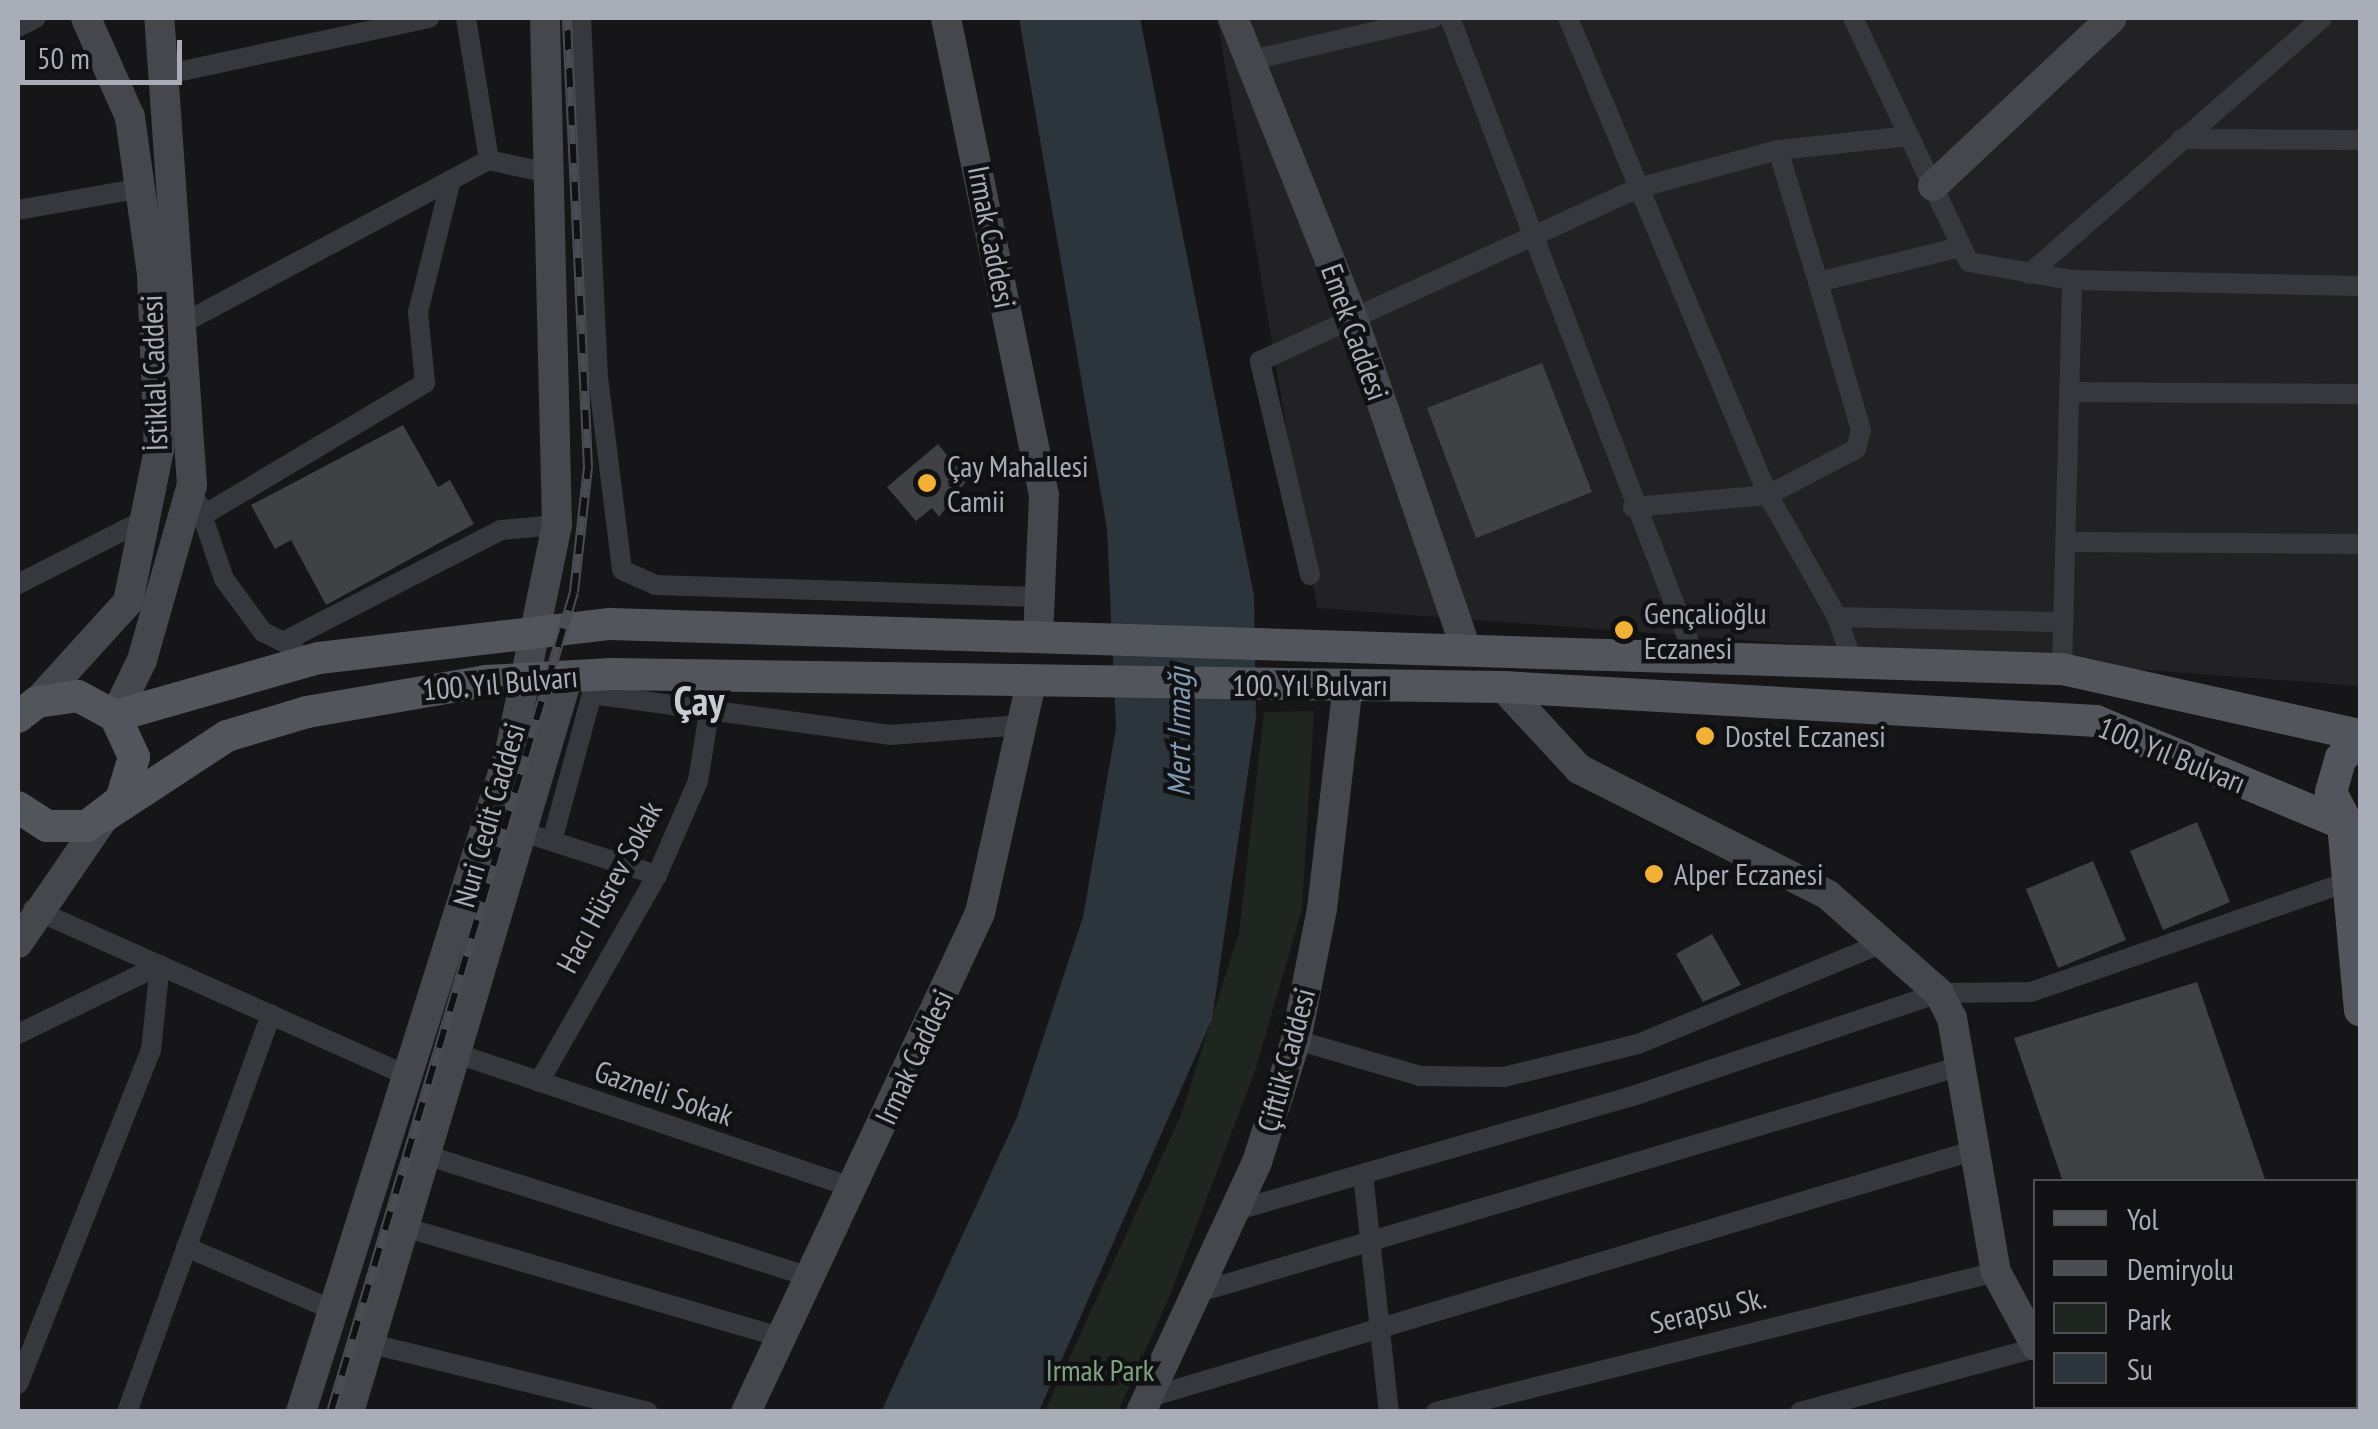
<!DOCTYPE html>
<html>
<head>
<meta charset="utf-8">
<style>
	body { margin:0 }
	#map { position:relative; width:2378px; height:1429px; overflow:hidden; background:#161618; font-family:"PT Sans Narrow",sans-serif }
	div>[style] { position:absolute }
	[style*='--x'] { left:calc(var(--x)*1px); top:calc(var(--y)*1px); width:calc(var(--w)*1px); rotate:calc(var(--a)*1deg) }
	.built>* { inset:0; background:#222225 }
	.green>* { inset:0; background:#1e261f }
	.water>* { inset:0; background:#2c353c }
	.building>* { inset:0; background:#404145 }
	.street>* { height:20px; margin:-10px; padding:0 10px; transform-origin:10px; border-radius:10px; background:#37383d }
	.secondary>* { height:30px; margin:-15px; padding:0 15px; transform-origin:15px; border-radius:15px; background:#45474d }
	.primary>* { height:32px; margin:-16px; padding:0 16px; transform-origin:16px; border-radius:16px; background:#53555c }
	.rail>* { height:10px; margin-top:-5px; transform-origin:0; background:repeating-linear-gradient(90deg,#111113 0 19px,#4a4c52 0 38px); box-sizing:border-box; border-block:2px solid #4a4c52 }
	.dots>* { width:28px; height:28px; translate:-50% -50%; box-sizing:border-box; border:5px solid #111113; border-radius:50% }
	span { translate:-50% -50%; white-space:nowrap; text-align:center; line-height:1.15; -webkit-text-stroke:9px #111113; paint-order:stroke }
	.street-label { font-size:30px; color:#a8adb8 }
	.poi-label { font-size:30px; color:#a8adb8 }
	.left { translate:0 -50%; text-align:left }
	.park-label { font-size:30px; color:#7fa381 }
	.water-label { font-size:32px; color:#7f9bb3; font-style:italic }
	.district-label { font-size:40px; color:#c9ccd4; font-weight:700 }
	.frame { position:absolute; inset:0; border:20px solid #a8adb8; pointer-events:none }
	.legend { position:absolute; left:2033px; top:1179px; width:325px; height:230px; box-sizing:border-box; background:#111113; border:2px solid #4d4f55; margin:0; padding:12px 18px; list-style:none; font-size:30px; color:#a8adb8 }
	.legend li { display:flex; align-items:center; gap:20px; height:50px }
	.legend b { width:50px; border:2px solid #4d4f55 }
	.scale { position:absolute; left:20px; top:40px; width:162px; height:45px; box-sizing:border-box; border:5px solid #a8adb8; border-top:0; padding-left:12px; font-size:30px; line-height:35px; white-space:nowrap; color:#a8adb8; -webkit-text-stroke:8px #111113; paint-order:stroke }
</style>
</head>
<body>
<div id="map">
	<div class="built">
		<i style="clip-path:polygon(1217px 18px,2360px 18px,2359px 686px,1317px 608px)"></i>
	</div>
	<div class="green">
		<i style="clip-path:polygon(1314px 711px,1302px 909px,1255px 1071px,1169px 1298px,1118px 1411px,1045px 1411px,1181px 1115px,1239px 933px,1264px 712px)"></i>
	</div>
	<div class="water">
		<i style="clip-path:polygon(1019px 18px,1140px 18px,1254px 596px,1256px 718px,1212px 1019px,1039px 1411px,881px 1412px,1017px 1117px,1083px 917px,1116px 728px,1107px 529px)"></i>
	</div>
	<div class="building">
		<i style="clip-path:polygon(1542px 363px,1592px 492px,1476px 538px,1427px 408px)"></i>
		<i style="clip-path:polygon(403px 425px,438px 487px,450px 480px,474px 524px,326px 605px,291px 540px,275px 549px,251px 505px)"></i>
		<i style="clip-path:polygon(938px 444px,967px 480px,939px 517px,932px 508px,916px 521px,887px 487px)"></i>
		<i style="clip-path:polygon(2197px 822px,2230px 902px,2163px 930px,2130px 851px)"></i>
		<i style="clip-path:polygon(2093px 861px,2126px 940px,2058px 968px,2026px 889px)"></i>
		<i style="clip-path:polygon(1712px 934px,1741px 985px,1703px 1002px,1676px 954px)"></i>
		<i style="clip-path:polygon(2197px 982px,2266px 1182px,2063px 1182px,2014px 1038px)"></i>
	</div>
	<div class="street">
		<i style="--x:466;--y:18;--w:144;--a:80.8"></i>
		<i style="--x:581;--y:18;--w:359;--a:87.3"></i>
		<i style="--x:598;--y:377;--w:194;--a:82.9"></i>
		<i style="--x:622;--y:570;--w:36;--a:24"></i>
		<i style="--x:655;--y:585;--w:390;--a:1.8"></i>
		<i style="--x:1450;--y:18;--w:682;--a:69.04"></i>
		<i style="--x:1568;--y:18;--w:517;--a:67.25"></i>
		<i style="--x:1768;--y:495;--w:140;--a:60.5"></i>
		<i style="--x:1837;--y:617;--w:50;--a:71.2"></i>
		<i style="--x:1853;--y:18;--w:270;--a:64.6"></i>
		<i style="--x:1969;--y:262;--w:105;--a:9.9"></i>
		<i style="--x:2072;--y:280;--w:288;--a:1.2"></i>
		<i style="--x:18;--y:27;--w:20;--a:-27"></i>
		<i style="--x:1247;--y:61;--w:191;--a:-13"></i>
		<i style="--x:168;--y:74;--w:267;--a:-12.1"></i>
		<i style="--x:2181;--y:139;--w:179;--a:0.3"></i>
		<i style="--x:1778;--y:150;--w:138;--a:73.1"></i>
		<i style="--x:18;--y:210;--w:125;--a:-10.1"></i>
		<i style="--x:2029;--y:274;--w:389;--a:-41.1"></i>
		<i style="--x:185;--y:322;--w:344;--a:-28.1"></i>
		<i style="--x:489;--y:160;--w:65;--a:12.5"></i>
		<i style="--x:2071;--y:392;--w:289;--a:0.4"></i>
		<i style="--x:198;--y:503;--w:80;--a:71.1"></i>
		<i style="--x:224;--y:579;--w:66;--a:53.7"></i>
		<i style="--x:263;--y:632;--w:34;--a:26"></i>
		<i style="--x:1633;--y:507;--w:136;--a:-5.1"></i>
		<i style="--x:1768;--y:495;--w:99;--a:-27.6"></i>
		<i style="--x:1856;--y:449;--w:20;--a:-75"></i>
		<i style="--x:1861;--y:430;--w:154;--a:-106.2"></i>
		<i style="--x:1818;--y:282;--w:147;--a:-13.8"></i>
		<i style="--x:202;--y:516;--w:260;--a:-30.8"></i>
		<i style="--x:425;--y:383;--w:71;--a:-95.6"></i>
		<i style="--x:418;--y:312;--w:136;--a:-76"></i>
		<i style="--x:2066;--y:542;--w:294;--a:0.4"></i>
		<i style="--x:1310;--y:575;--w:220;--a:-103.2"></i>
		<i style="--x:1260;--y:361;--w:416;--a:-24.6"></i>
		<i style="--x:1638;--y:188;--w:145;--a:-15.2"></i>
		<i style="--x:1778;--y:150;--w:132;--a:-6.1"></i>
		<i style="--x:18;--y:584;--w:148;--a:-26.9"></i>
		<i style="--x:1837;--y:617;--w:227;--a:1.3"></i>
		<i style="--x:283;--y:642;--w:245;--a:-27.2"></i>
		<i style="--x:501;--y:530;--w:56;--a:-5.1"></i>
		<i style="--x:2062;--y:669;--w:389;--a:-88.5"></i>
		<i style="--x:526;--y:833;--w:138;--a:17.8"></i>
		<i style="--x:552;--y:841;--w:152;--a:-74.8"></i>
		<i style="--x:592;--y:694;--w:301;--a:7.8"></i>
		<i style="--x:890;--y:735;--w:132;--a:-4.3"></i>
		<i style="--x:33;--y:909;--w:411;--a:24"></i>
		<i style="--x:18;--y:1034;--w:158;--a:-25.9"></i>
		<i style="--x:1296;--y:1040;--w:130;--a:16.1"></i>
		<i style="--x:1421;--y:1076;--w:83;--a:0.7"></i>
		<i style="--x:1504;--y:1077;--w:138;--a:-13.8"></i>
		<i style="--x:1638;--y:1044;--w:270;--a:-22.4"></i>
		<i style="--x:458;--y:1054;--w:415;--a:18.7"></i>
		<i style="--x:539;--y:1082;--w:238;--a:-60.3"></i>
		<i style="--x:657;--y:875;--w:103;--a:-66.4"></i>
		<i style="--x:698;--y:781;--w:70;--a:-80.9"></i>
		<i style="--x:429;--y:1156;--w:404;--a:17.6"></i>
		<i style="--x:1363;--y:1174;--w:239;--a:83.8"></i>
		<i style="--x:1234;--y:1211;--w:412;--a:-16.1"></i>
		<i style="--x:1630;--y:1097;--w:326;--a:-18.6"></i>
		<i style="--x:1939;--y:993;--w:92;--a:-0.6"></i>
		<i style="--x:2031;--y:992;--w:340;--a:-19.2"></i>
		<i style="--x:407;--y:1228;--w:392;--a:16.3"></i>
		<i style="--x:186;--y:1247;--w:160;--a:23.2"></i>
		<i style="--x:1196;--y:1293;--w:798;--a:-16.53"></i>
		<i style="--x:372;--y:1344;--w:284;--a:13.8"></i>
		<i style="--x:2356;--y:1378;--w:4;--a:-27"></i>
		<i style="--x:18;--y:1384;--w:360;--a:-68.3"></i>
		<i style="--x:151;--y:1050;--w:85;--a:-84"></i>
		<i style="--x:1147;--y:1398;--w:864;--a:-16.67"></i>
		<i style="--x:127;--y:1412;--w:423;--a:-70.1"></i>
		<i style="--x:1436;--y:1412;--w:577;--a:-14.04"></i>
		<i style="--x:1800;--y:1412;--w:245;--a:-15.2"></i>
		<i style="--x:2239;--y:1412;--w:18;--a:-19"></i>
	</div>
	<div class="secondary">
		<i style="--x:946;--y:18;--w:487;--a:78.4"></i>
		<i style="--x:1044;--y:495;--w:141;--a:92.4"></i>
		<i style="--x:1233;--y:18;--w:321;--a:68.2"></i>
		<i style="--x:1352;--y:316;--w:354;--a:71.1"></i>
		<i style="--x:1933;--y:186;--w:245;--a:-43.2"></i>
		<i style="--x:1503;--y:687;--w:112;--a:47.2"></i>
		<i style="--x:1579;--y:769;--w:279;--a:26.8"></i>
		<i style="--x:1828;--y:895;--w:148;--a:41.4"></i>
		<i style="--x:1939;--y:993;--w:28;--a:63"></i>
		<i style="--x:1952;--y:1018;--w:258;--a:80.2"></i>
		<i style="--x:1996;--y:1272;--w:84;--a:61.6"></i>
		<i style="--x:37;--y:702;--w:135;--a:-47.7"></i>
		<i style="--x:128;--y:602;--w:155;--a:-78.5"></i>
		<i style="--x:159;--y:450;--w:176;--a:-92.3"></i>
		<i style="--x:152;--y:274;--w:159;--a:-98"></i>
		<i style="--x:130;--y:117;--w:108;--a:-114"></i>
		<i style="--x:115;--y:716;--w:62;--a:-64.3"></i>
		<i style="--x:142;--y:660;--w:182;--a:-74.1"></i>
		<i style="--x:192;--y:485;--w:468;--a:-94"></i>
		<i style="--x:18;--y:943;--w:154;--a:-55.6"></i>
		<i style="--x:2079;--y:1406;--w:7;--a:56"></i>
		<i style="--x:301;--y:1412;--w:697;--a:-72.47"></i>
		<i style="--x:511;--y:747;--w:227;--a:-78.3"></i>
		<i style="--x:557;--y:525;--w:507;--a:-91.36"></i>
		<i style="--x:349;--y:1412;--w:754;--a:-73.44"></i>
		<i style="--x:746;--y:1412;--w:551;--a:-64.88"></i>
		<i style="--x:980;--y:913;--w:236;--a:-77.5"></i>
		<i style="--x:1141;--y:1412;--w:276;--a:-65.1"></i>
		<i style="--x:1257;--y:1162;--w:128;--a:-72.3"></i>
		<i style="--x:1296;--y:1040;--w:134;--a:-78.8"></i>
		<i style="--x:1322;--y:909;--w:226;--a:-83.4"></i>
	</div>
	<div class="primary">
		<i style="--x:115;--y:716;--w:212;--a:-15.9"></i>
		<i style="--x:319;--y:658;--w:293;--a:-6.7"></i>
		<i style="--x:610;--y:624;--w:1453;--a:1.78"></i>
		<i style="--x:2062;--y:669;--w:305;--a:12.5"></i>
		<i style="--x:18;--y:717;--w:24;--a:-38"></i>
		<i style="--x:37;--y:702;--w:41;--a:-8.3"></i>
		<i style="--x:78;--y:696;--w:42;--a:28.4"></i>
		<i style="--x:115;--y:716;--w:45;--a:65.1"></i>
		<i style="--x:134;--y:757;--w:45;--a:106.8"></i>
		<i style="--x:121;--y:800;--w:43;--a:142.6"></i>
		<i style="--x:87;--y:826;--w:40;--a:180"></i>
		<i style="--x:47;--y:826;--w:35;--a:-147"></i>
		<i style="--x:105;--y:816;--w:146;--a:-33.3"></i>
		<i style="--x:227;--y:736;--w:84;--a:-16.7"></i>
		<i style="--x:307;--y:712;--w:182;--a:-9.8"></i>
		<i style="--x:486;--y:681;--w:126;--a:-3.2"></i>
		<i style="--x:612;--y:674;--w:891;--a:0.84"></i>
		<i style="--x:1503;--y:687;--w:594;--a:3.28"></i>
		<i style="--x:2096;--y:721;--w:268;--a:22.6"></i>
		<i style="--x:2343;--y:824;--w:187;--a:84.8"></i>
		<i style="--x:2352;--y:833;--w:46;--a:-117.1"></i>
		<i style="--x:2331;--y:792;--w:35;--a:-74"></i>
		<i style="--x:2341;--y:758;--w:25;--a:-42"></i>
	</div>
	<div class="rail">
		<i style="--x:331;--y:1412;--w:855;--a:-73.49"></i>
		<i style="--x:574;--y:592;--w:126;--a:-83.6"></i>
		<i style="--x:588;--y:467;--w:449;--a:-92.7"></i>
	</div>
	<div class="dots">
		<i style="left:927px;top:483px;background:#f2b134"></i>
		<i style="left:1624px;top:630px;background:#f2b134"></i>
		<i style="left:1705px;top:736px;background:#f2b134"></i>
		<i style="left:1654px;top:874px;background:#f2b134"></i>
	</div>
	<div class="street-label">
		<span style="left:992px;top:237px;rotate:79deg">Irmak Caddesi</span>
		<span style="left:1355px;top:332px;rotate:70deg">Emek Caddesi</span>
		<span style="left:154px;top:373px;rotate:-92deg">İstiklal Caddesi</span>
		<span style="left:500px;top:683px;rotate:-5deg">100. Yıl Bulvarı</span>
		<span style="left:1310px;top:685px">100. Yıl Bulvarı</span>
		<span style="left:2172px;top:755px;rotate:22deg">100. Yıl Bulvarı</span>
		<span style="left:489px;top:815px;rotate:-74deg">Nuri Cedit Caddesi</span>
		<span style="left:609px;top:887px;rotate:-62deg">Hacı Hüsrev Sokak</span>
		<span style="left:914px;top:1057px;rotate:-65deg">Irmak Caddesi</span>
		<span style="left:1286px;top:1060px;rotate:-75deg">Çiftlik Caddesi</span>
		<span style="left:664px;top:1093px;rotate:19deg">Gazneli Sokak</span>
		<span style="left:1708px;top:1310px;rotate:-13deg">Serapsu Sk.</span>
	</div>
	<div class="poi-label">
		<span class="left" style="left:947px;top:483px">Çay Mahallesi<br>Camii</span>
		<span class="left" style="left:1644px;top:630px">Gençalioğlu<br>Eczanesi</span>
		<span class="left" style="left:1725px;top:736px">Dostel Eczanesi</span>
		<span class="left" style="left:1674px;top:874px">Alper Eczanesi</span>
	</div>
	<div class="park-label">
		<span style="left:1100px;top:1370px">Irmak Park</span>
	</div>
	<div class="water-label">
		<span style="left:1178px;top:732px;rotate:-90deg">Mert Irmağı</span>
	</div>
	<div class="district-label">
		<span style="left:699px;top:700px">Çay</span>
	</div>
	<div class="frame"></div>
	<ul class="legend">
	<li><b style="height:12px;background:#53555c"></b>Yol</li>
	<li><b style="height:12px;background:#4a4c52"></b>Demiryolu</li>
	<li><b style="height:28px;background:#1e261f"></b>Park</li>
	<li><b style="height:28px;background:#2c353c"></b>Su</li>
	</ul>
	<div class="scale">50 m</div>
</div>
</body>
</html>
